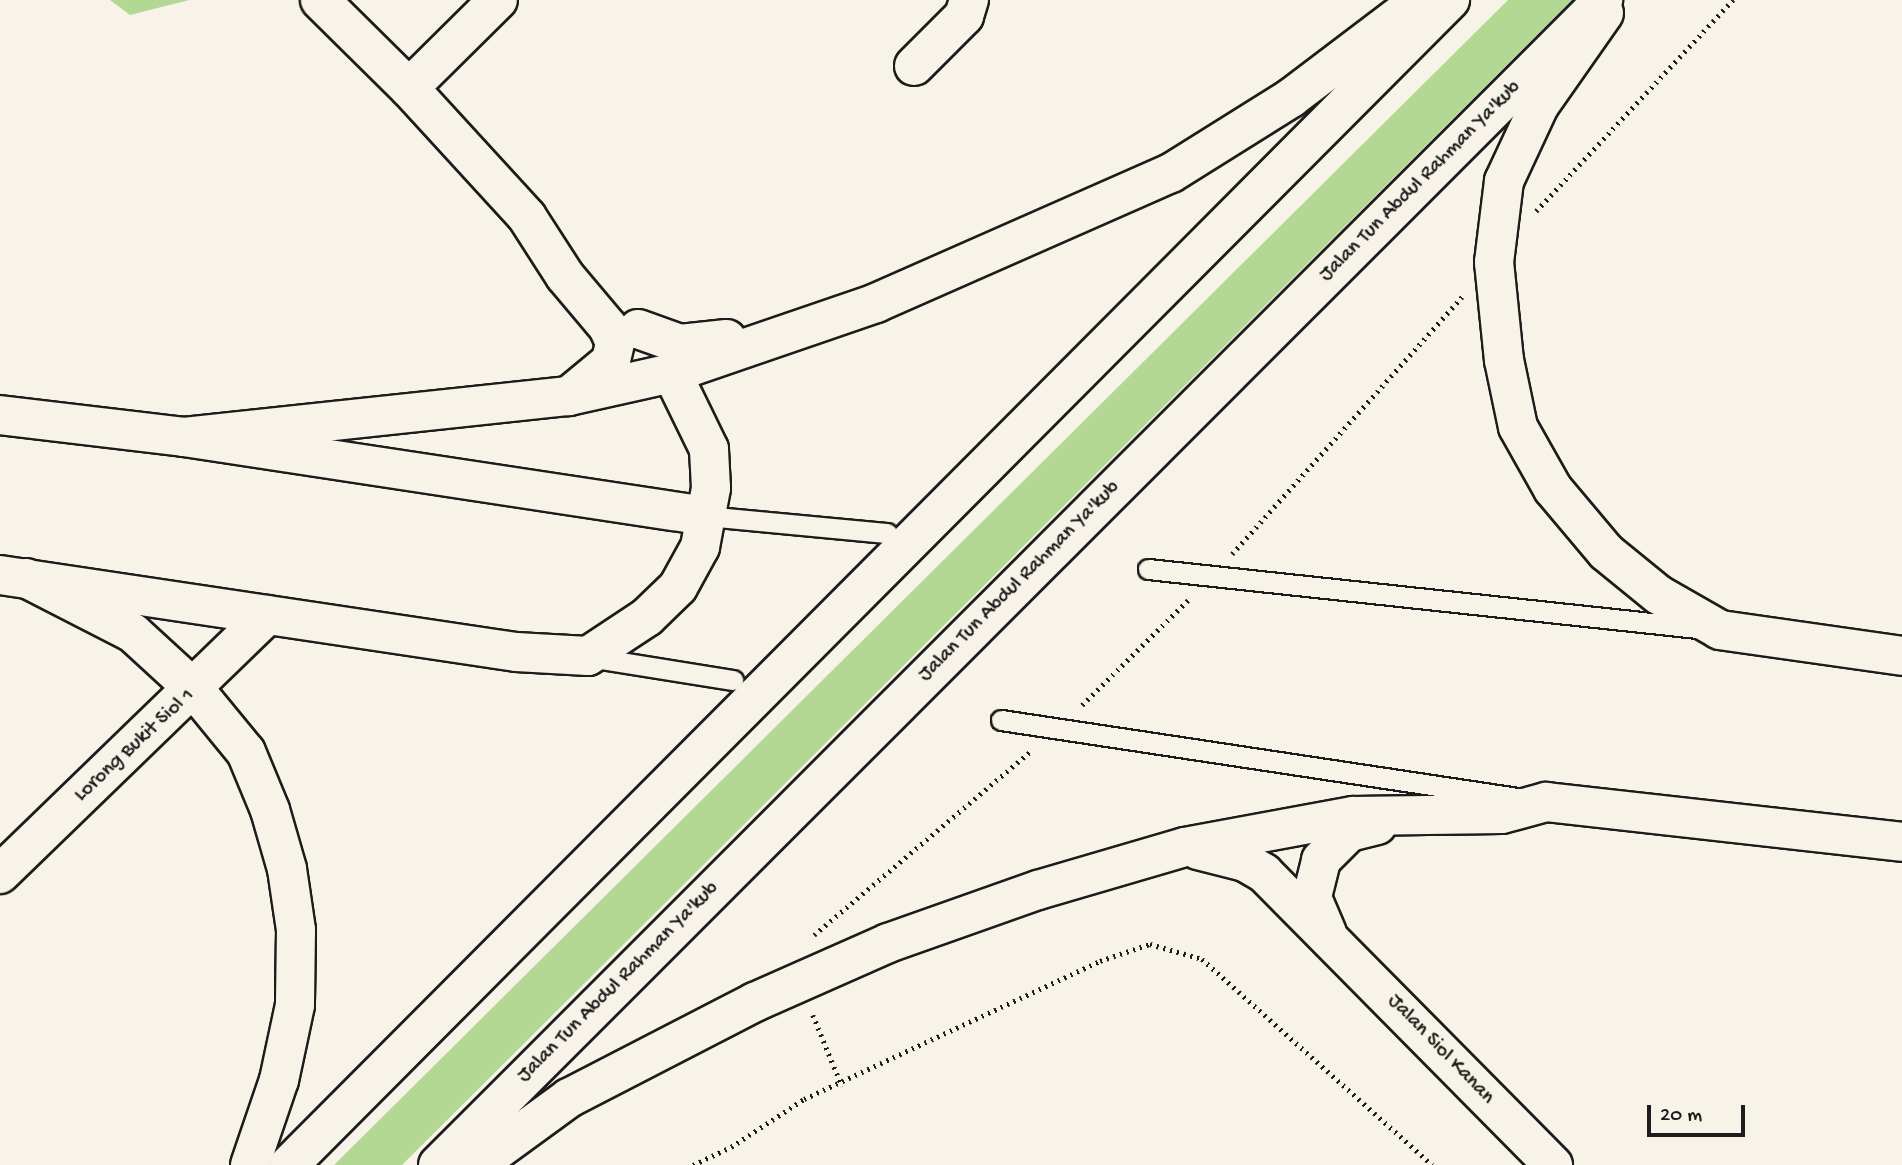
<!DOCTYPE html>
<html>
<head>
<meta charset="utf-8">
<style>
	body { margin:0 }
	#map { position:relative; width:1902px; height:1165px; overflow:hidden; background:#f7f3e8; font-family:"Gochi Hand",sans-serif }
	div>[style] { position:absolute }
	[style*='--x'] { left:calc(var(--x)*1px); top:calc(var(--y)*1px); width:calc(var(--w)*1px); rotate:calc(var(--a)*1deg) }
	.green>* { inset:0; background:#b3d893 }
	.path>* { height:4.5px; margin-top:-2.25px; transform-origin:0; background:repeating-linear-gradient(90deg,#1c1c1c 0 2px,transparent 0 7px) }
	.roads { filter:drop-shadow(2px 0 #1c1c1c) drop-shadow(-2px 0 #1c1c1c) drop-shadow(0 2px #1c1c1c) drop-shadow(0 -2px #1c1c1c) }
	.lane>* { height:19px; margin:-9.5px; padding:0 9.5px; transform-origin:9.5px; border-radius:9.5px; background:#f7f3e8 }
	.street>* { height:38px; margin:-19px; padding:0 19px; transform-origin:19px; border-radius:19px; background:#f7f3e8 }
	.secondary>* { height:38px; margin:-19px; padding:0 19px; transform-origin:19px; border-radius:19px; background:#f7f3e8 }
	.primary>* { height:38px; margin:-19px; padding:0 19px; transform-origin:19px; border-radius:19px; background:#f7f3e8 }
	span { translate:-50% -50%; white-space:nowrap; text-align:center; line-height:1.15; -webkit-text-stroke:7px #f7f3e8; paint-order:stroke }
	.street-label { font-size:21px; color:#1c1c1c }
	.scale { position:absolute; left:1647px; top:1105px; width:98px; height:32px; box-sizing:border-box; border:4px solid #1c1c1c; border-top:0; padding-left:9px; font-size:21px; line-height:24px; white-space:nowrap; color:#1c1c1c; -webkit-text-stroke:5px #f7f3e8; paint-order:stroke }
</style>
</head>
<body>
<div id="map">
	<div class="green">
		<i style="clip-path:polygon(110px 0,189px 0,130px 15px)"></i>
		<i style="clip-path:polygon(1508px 0,1572px 0,402px 1165px,334px 1165px)"></i>
	</div>
	<div class="path">
		<i style="--x:1536;--y:211;--w:289;--a:-47"></i>
		<i style="--x:1232;--y:554;--w:345;--a:-48.2"></i>
		<i style="--x:1082;--y:705;--w:149;--a:-44.7"></i>
		<i style="--x:814;--y:935;--w:285;--a:-40.3"></i>
		<i style="--x:813;--y:1015;--w:77;--a:67.8"></i>
		<i style="--x:693;--y:1165;--w:42;--a:-25.3"></i>
		<i style="--x:731;--y:1147;--w:87;--a:-33.3"></i>
		<i style="--x:804;--y:1099;--w:327;--a:-25"></i>
		<i style="--x:1100;--y:961;--w:53;--a:-18.8"></i>
		<i style="--x:1150;--y:944;--w:54;--a:16.1"></i>
		<i style="--x:1202;--y:959;--w:309;--a:41.8"></i>
	</div>
	<div class="roads">
		<div class="lane">
			<i style="--x:706;--y:516;--w:182;--a:5.4"></i>
			<i style="--x:1148;--y:569;--w:552;--a:6.13"></i>
			<i style="--x:589;--y:657;--w:146;--a:9.1"></i>
			<i style="--x:1001;--y:720;--w:529;--a:8.59"></i>
		</div>
		<div class="street">
			<i style="--x:320;--y:0;--w:125;--a:44.7"></i>
			<i style="--x:409;--y:88;--w:175;--a:47.5"></i>
			<i style="--x:527;--y:217;--w:70;--a:57.2"></i>
			<i style="--x:565;--y:276;--w:67;--a:49.9"></i>
			<i style="--x:608;--y:327;--w:17;--a:66"></i>
			<i style="--x:615;--y:343;--w:18;--a:103"></i>
			<i style="--x:611;--y:361;--w:55;--a:140.2"></i>
			<i style="--x:914;--y:66;--w:71;--a:-45"></i>
			<i style="--x:964;--y:16;--w:17;--a:-73"></i>
			<i style="--x:409;--y:88;--w:125;--a:-44.7"></i>
			<i style="--x:0;--y:874;--w:372;--a:-44.1"></i>
		</div>
		<div class="secondary">
			<i style="--x:1604;--y:13;--w:113;--a:125"></i>
			<i style="--x:1539;--y:106;--w:83;--a:115"></i>
			<i style="--x:1504;--y:181;--w:82;--a:97"></i>
			<i style="--x:1494;--y:262;--w:99;--a:84.2"></i>
			<i style="--x:1504;--y:360;--w:68;--a:78.2"></i>
			<i style="--x:1518;--y:427;--w:71;--a:60.6"></i>
			<i style="--x:1553;--y:489;--w:82;--a:49.9"></i>
			<i style="--x:1606;--y:552;--w:68;--a:39.1"></i>
			<i style="--x:1659;--y:595;--w:70;--a:29.8"></i>
			<i style="--x:1720;--y:630;--w:184;--a:8.1"></i>
			<i style="--x:638;--y:329;--w:45;--a:19.7"></i>
			<i style="--x:680;--y:344;--w:47;--a:-6.1"></i>
			<i style="--x:0;--y:415;--w:185;--a:6.8"></i>
			<i style="--x:184;--y:437;--w:528;--a:8.61"></i>
			<i style="--x:184;--y:437;--w:387;--a:-6.1"></i>
			<i style="--x:569;--y:396;--w:106;--a:-12.6"></i>
			<i style="--x:672;--y:373;--w:216;--a:-18.9"></i>
			<i style="--x:876;--y:303;--w:322;--a:-23.8"></i>
			<i style="--x:1171;--y:173;--w:142;--a:-32"></i>
			<i style="--x:1291;--y:98;--w:162;--a:-37.2"></i>
			<i style="--x:0;--y:575;--w:522;--a:8.49"></i>
			<i style="--x:516;--y:652;--w:72;--a:3.2"></i>
			<i style="--x:588;--y:656;--w:71;--a:-33.5"></i>
			<i style="--x:647;--y:617;--w:43;--a:-44.1"></i>
			<i style="--x:678;--y:587;--w:46;--a:-61.2"></i>
			<i style="--x:700;--y:547;--w:60;--a:-79.4"></i>
			<i style="--x:711;--y:488;--w:39;--a:-93"></i>
			<i style="--x:709;--y:449;--w:85;--a:-116"></i>
			<i style="--x:1198;--y:850;--w:49;--a:14.3"></i>
			<i style="--x:1245;--y:862;--w:22;--a:30"></i>
			<i style="--x:1264;--y:873;--w:411;--a:45.3"></i>
			<i style="--x:1327;--y:933;--w:39;--a:-113"></i>
			<i style="--x:1312;--y:897;--w:38;--a:-76"></i>
			<i style="--x:1321;--y:860;--w:40;--a:-45"></i>
			<i style="--x:1349;--y:832;--w:29;--a:-14"></i>
			<i style="--x:477;--y:1165;--w:114;--a:-36.1"></i>
			<i style="--x:569;--y:1098;--w:209;--a:-27.3"></i>
			<i style="--x:755;--y:1002;--w:145;--a:-23.9"></i>
			<i style="--x:888;--y:943;--w:159;--a:-19.5"></i>
			<i style="--x:1038;--y:890;--w:153;--a:-16.3"></i>
			<i style="--x:1185;--y:847;--w:171;--a:-10.5"></i>
			<i style="--x:1353;--y:816;--w:149;--a:-0.8"></i>
			<i style="--x:1502;--y:814;--w:46;--a:-15.3"></i>
			<i style="--x:1546;--y:802;--w:358;--a:6.4"></i>
		</div>
		<div class="primary">
			<i style="--x:26;--y:578;--w:120;--a:27.2"></i>
			<i style="--x:133;--y:633;--w:84;--a:42.6"></i>
			<i style="--x:195;--y:690;--w:80;--a:50.6"></i>
			<i style="--x:246;--y:752;--w:63;--a:67.5"></i>
			<i style="--x:270;--y:810;--w:61;--a:73.9"></i>
			<i style="--x:287;--y:869;--w:62;--a:81.6"></i>
			<i style="--x:296;--y:930;--w:75;--a:90.8"></i>
			<i style="--x:295;--y:1005;--w:77;--a:102"></i>
			<i style="--x:279;--y:1080;--w:90;--a:108.8"></i>
			<i style="--x:289;--y:1165;--w:1645;--a:-45.1"></i>
			<i style="--x:438;--y:1165;--w:1648;--a:-45"></i>
		</div>
	</div>
	<div class="street-label">
		<span style="left:1421px;top:182px;rotate:-45deg">Jalan Tun Abdul Rahman Ya'kub</span>
		<span style="left:1020px;top:582px;rotate:-45deg">Jalan Tun Abdul Rahman Ya'kub</span>
		<span style="left:135px;top:746px;rotate:-43deg">Lorong Bukit Siol 1</span>
		<span style="left:619px;top:983px;rotate:-45deg">Jalan Tun Abdul Rahman Ya'kub</span>
		<span style="left:1440px;top:1050px;rotate:46deg">Jalan Siol Kanan</span>
	</div>
	<div class="scale">20 m</div>
</div>
</body>
</html>
